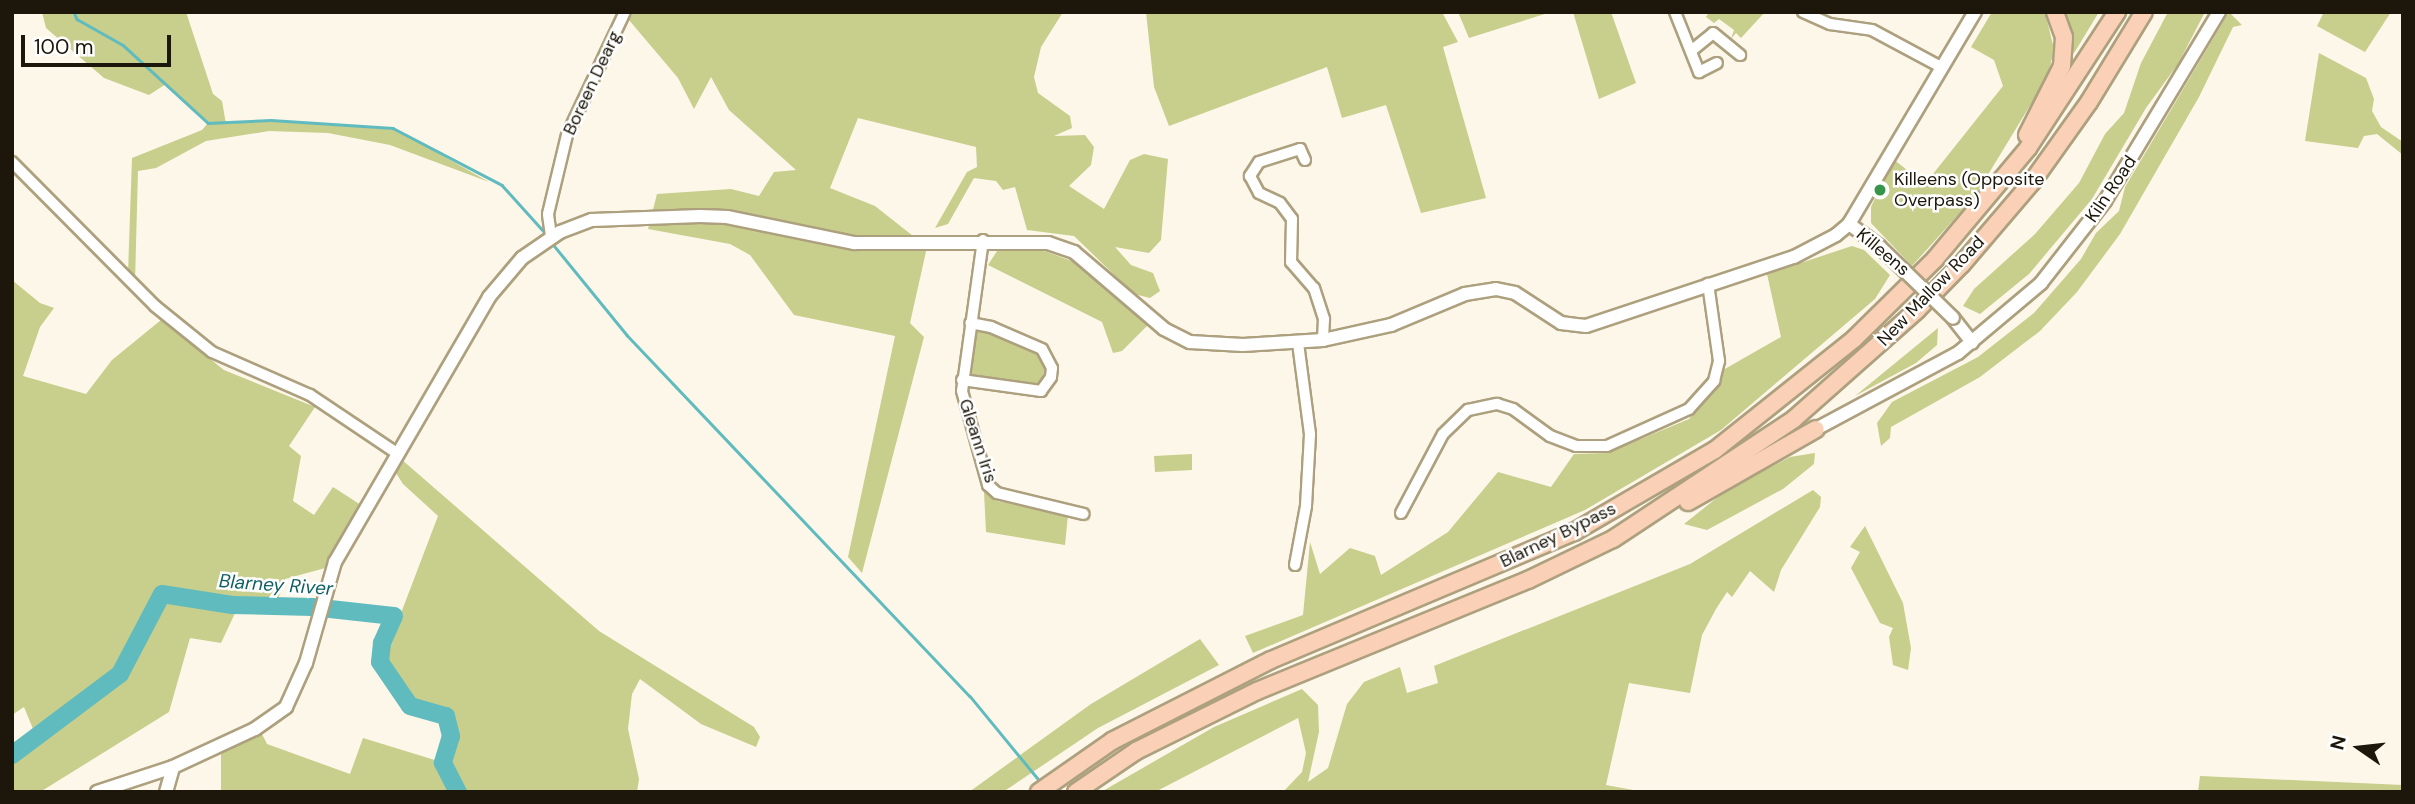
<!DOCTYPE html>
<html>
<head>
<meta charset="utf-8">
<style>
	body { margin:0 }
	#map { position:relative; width:2415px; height:804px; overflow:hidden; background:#fdf7e9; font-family:"DM Sans",sans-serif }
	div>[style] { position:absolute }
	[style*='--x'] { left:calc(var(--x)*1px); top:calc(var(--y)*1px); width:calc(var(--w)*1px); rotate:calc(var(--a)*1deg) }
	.green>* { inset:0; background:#c8ce8c }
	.stream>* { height:2.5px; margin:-1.25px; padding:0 1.25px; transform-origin:1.25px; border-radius:1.25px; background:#60bbbf }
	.river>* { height:18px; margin:-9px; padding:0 9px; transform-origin:9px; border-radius:9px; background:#60bbbf }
	.roads { filter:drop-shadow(2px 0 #ada07e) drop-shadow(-2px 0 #ada07e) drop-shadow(0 2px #ada07e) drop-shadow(0 -2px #ada07e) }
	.minor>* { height:10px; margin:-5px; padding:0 5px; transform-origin:5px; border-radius:5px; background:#fff }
	.tertiary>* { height:12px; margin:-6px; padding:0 6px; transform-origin:6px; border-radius:6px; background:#fff }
	.trunk>* { height:16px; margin:-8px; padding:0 8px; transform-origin:8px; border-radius:8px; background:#fad0b6 }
	.bridges { filter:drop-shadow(2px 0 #ada07e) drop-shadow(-2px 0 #ada07e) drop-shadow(0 2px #ada07e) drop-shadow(0 -2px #ada07e) }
	.tertiary-bridge>* { height:12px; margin:-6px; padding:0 6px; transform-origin:6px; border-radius:6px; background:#fff }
	.dots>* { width:19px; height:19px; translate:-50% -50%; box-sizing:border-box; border:4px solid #fff; border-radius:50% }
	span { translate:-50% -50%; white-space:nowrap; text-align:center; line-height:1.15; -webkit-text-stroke:5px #fff; paint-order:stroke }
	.street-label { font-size:18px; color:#1c170a }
	.poi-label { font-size:18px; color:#1c170a }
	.left { translate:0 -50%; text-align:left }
	.water-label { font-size:19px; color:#105f62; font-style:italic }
	.frame { position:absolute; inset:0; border:14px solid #1c170a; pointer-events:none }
	.north { position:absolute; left:2324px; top:713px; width:70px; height:70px; -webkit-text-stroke:5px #fff; paint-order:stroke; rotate:284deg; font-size:19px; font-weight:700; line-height:28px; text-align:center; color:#1c170a }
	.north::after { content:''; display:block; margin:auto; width:24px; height:32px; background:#1c170a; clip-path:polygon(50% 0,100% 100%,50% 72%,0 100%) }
	.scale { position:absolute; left:21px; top:35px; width:150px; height:32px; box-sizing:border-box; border:4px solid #1c170a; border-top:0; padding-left:9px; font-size:21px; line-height:24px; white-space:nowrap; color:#1c170a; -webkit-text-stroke:5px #fff; paint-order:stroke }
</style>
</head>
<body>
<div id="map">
	<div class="green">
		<i style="clip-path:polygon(42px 12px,186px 12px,213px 94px,222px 101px,226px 124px,271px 120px,397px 130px,489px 182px,390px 145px,328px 133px,269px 131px,206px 141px,156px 168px,138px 171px,135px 282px,128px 273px,132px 158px,202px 130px,208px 123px,166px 84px,149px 95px,104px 78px,46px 28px)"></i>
		<i style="clip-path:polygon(633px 12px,1063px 12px,1041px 47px,1034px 77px,1038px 93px,1070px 116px,1072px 128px,1054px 136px,1085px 135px,1094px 147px,1091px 165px,1069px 186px,1104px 209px,1130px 160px,1144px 154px,1168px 159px,1161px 240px,1149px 253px,1115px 247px,1131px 265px,1153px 273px,1160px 291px,1150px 298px,1134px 294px,1074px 236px,1027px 230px,1015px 187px,1003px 190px,996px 181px,974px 178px,948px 224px,935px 228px,967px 172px,977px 167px,976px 147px,858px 118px,830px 188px,875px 206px,927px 247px,910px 323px,924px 337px,862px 573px,848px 557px,895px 336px,794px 315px,750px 255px,730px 244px,648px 229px,657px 194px,731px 189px,759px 196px,774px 172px,796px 170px,729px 110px,711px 77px,694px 109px,678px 78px,629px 20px)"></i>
		<i style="clip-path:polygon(1146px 12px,1442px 12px,1458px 42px,1443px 47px,1486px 198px,1421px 213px,1386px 105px,1342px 118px,1327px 67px,1169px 126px,1154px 87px)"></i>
		<i style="clip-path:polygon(1458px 12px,1551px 12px,1469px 38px)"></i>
		<i style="clip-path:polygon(1573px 12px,1611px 12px,1636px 83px,1599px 99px)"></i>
		<i style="clip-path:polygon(1709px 12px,1765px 12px,1741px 38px,1736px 33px,1731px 39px,1734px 30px,1719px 19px,1714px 23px,1706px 17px)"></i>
		<i style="clip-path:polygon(1992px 12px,2045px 12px,2054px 49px,2048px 76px,1975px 196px,1912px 266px,1871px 223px,1871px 207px,1893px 159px,1925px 184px,2003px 86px,1994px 60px,1971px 47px)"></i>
		<i style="clip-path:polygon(2064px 12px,2099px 12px,2065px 68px,2068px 32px)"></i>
		<i style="clip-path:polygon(2168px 12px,2205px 12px,2178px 64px,2146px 108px,2092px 199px,2029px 274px,1980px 314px,1963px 306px,1974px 289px,2035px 234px,2079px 183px,2105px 134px,2124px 113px,2141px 63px)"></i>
		<i style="clip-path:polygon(2229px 12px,2242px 25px,2233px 27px,2199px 97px,2120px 234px,2077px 292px,2040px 331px,1980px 377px,1891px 427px,1890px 438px,1881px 446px,1877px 423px,1892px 402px,1978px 357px,2034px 313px,2081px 259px,2096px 233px,2119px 211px,2125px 187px)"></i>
		<i style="clip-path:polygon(2324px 12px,2391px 12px,2365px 52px,2317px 26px)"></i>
		<i style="clip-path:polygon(2319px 53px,2366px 78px,2374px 99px,2372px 111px,2381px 127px,2403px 142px,2403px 155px,2377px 134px,2364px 136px,2358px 148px,2305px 141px)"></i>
		<i style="clip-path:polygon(1852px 246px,1864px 250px,1890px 275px,1875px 299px,1721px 430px,1585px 510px,1253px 653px,1245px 636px,1303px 615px,1310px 542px,1320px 574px,1350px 548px,1375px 556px,1381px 575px,1448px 532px,1498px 472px,1551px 487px,1574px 454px,1607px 453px,1689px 419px,1723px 370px,1781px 337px,1767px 274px)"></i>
		<i style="clip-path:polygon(999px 248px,1036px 248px,1072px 261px,1148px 325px,1122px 351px,1113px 353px,1102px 322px,988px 265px)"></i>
		<i style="clip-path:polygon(12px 280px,40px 303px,54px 308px,40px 327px,23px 376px,86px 394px,112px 360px,161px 320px,224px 370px,315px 407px,289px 446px,301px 456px,293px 501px,314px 515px,333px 487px,361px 505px,329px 567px,285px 579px,274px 611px,236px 611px,221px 643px,190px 638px,169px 712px,40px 792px,12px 792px,12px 744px,33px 729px,24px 707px,12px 715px)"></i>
		<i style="clip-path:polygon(981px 328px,1039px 354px,1047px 366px,1039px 385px,971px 375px,976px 330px)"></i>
		<i style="clip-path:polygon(1938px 328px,1937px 345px,1916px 363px,1855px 396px)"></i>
		<i style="clip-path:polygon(1815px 453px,1814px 464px,1783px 489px,1707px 530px,1684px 524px,1728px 489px,1790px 457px)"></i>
		<i style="clip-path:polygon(1192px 454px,1192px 470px,1155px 472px,1154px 456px)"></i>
		<i style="clip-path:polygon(401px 459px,599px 631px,754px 727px,760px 737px,756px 747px,701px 724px,640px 679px,632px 694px,628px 729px,639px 779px,637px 792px,468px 792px,450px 777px,458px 792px,221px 792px,221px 748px,262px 734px,267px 744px,350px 774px,363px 738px,438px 761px,449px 776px,455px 739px,453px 717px,415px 701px,399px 684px,388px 664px,390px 642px,438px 516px,403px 484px,394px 470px)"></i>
		<i style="clip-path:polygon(1813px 490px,1821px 497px,1820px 507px,1781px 570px,1774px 592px,1750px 571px,1732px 597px,1727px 592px,1716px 609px,1702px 635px,1690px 693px,1629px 683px,1606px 785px,1644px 792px,1283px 792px,1302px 772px,1306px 753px,1298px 718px,1155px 792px,1101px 792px,1214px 727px,1302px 689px,1318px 705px,1319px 732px,1308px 782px,1328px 768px,1347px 704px,1364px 682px,1400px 667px,1407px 693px,1438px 683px,1434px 666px,1690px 564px)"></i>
		<i style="clip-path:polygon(984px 492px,997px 501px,1068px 515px,1065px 545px,986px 532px)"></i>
		<i style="clip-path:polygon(1865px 526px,1903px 603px,1911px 648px,1908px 670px,1893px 665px,1889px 637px,1893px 628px,1880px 623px,1851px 568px,1860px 552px,1850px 547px)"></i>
		<i style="clip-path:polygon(1200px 639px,1219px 665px,1098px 728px,1003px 792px,969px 792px,1091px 704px)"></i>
		<i style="clip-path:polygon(2200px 776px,2403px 785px,2403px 792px,2198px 792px)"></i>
	</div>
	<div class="stream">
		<i style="--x:74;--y:12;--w:8;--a:67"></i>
		<i style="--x:77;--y:19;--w:53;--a:29.5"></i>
		<i style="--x:123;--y:45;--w:115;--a:42.5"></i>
		<i style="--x:208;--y:123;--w:63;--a:-2.7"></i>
		<i style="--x:271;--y:120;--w:122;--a:3.8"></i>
		<i style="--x:393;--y:128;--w:123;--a:27.6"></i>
		<i style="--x:502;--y:185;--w:67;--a:48"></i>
		<i style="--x:552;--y:243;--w:119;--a:50.8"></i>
		<i style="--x:627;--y:335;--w:498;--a:46.5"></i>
		<i style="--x:970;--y:696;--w:109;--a:50.6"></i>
	</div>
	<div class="river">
		<i style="--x:12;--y:755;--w:135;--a:-36.9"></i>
		<i style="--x:120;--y:674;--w:90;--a:-62.3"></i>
		<i style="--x:162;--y:594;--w:71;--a:8.9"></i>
		<i style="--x:232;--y:605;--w:80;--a:1.4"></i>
		<i style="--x:312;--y:607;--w:82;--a:6.3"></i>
		<i style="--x:394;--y:616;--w:30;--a:114"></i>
		<i style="--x:382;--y:643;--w:19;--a:96"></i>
		<i style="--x:380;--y:662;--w:53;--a:55.7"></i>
		<i style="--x:410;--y:706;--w:37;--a:16"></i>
		<i style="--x:446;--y:716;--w:21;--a:76"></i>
		<i style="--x:451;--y:736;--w:28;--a:107"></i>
		<i style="--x:443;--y:763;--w:33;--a:63"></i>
	</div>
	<div class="roads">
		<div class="minor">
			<i style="--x:1675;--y:12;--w:65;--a:68.2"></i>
			<i style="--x:1699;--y:72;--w:20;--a:-27"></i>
			<i style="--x:1803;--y:12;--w:30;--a:24"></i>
			<i style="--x:1830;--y:24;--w:42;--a:8.1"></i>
			<i style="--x:1872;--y:30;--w:78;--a:28.2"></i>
			<i style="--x:1691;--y:51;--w:28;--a:-39"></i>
			<i style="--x:1713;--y:33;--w:35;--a:39"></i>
			<i style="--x:1305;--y:160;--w:12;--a:-114"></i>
			<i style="--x:1300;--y:149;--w:43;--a:162.4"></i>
			<i style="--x:1259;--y:162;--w:17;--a:123"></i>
			<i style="--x:1250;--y:176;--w:19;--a:62"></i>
			<i style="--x:1259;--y:193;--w:23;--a:25"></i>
			<i style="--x:1280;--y:203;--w:20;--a:53"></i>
			<i style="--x:1292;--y:219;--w:43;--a:91.3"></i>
			<i style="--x:1291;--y:262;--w:35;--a:49"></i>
			<i style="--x:1314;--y:288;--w:33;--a:72"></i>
			<i style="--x:1324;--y:319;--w:21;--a:93"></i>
			<i style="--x:12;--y:162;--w:203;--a:45.2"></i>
			<i style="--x:155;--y:306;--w:73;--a:38.9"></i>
			<i style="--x:212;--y:352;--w:107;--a:23.7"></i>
			<i style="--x:310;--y:395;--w:106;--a:33.8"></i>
			<i style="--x:551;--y:236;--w:22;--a:-98"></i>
			<i style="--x:548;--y:214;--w:81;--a:-76.5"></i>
			<i style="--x:567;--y:135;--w:136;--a:-64.8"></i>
			<i style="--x:983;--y:240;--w:152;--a:97.9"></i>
			<i style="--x:962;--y:391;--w:98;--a:74.5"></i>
			<i style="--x:988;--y:485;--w:12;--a:42"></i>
			<i style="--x:997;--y:493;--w:89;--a:13.6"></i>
			<i style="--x:962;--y:380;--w:80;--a:7.9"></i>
			<i style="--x:1041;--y:391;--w:17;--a:-54"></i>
			<i style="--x:1051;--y:377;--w:9;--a:-84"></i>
			<i style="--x:1052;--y:368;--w:21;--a:-118"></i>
			<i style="--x:1042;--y:349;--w:56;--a:-156.7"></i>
			<i style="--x:991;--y:327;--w:21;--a:-169"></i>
			<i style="--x:1401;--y:513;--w:89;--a:-62"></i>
			<i style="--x:1443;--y:434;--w:35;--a:-44"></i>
			<i style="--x:1468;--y:410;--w:30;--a:-12"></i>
			<i style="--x:1497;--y:404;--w:17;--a:17"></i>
			<i style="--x:1513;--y:409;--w:46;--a:36.1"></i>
			<i style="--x:1550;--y:436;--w:28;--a:21"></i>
			<i style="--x:1576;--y:446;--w:31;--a:0"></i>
			<i style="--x:1607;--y:446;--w:90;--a:-24.3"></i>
			<i style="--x:1689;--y:409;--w:38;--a:-48"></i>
			<i style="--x:1714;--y:381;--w:21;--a:-76"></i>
			<i style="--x:1719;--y:361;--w:78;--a:-98.1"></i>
			<i style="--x:1295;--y:565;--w:60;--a:-79.4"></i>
			<i style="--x:1306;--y:506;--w:72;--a:-86.8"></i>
			<i style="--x:1310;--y:434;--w:92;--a:-97.5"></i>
		</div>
		<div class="tertiary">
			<i style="--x:1849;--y:224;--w:37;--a:36"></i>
			<i style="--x:1953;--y:318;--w:31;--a:52"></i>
			<i style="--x:1816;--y:429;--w:161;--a:-28.2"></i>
			<i style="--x:1958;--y:353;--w:109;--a:-40.1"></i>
			<i style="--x:2041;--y:283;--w:104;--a:-52"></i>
			<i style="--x:2105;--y:201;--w:221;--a:-58.9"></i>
			<i style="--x:97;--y:792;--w:80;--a:-18.2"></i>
			<i style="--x:173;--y:767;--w:90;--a:-24.9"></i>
			<i style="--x:255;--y:729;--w:38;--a:-35"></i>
			<i style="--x:286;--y:707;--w:48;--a:-65.6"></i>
			<i style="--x:306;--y:663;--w:105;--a:-74"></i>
			<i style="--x:335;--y:562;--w:306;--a:-59.8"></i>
			<i style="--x:489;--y:297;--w:51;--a:-49.8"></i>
			<i style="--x:522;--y:258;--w:46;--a:-34.4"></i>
			<i style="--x:560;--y:232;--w:34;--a:-21"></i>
			<i style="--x:592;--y:220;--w:108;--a:-2.1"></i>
			<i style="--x:700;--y:216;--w:27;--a:2"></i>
			<i style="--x:727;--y:217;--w:130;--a:11.6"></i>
			<i style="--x:854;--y:243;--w:194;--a:0"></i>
			<i style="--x:1048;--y:243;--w:28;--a:19"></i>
			<i style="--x:1074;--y:252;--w:118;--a:40.5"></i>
			<i style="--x:1164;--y:329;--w:29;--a:27"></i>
			<i style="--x:1190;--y:342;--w:53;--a:3.2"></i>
			<i style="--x:1243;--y:345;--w:80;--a:-3.6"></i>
			<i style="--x:1323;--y:340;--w:70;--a:-12.4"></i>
			<i style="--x:1391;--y:325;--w:80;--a:-22.7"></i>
			<i style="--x:1465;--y:294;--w:31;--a:-9"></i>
			<i style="--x:1496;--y:289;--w:19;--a:12"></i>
			<i style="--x:1515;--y:293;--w:55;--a:33.1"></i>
			<i style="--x:1561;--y:323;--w:25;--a:7"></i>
			<i style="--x:1586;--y:326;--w:219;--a:-18.4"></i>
			<i style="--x:1794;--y:257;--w:47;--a:-27.6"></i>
			<i style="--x:1836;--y:235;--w:17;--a:-40"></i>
			<i style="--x:1849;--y:224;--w:247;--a:-59.3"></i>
			<i style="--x:166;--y:792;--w:26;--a:-74"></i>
		</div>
		<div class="trunk">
			<i style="--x:2027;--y:135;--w:77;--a:-63.1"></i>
			<i style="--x:2062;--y:66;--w:29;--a:-86"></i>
			<i style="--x:2064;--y:37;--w:27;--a:-110"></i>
			<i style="--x:1688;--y:502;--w:147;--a:-29.7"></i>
			<i style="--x:1039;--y:792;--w:89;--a:-34.9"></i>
			<i style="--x:1112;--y:741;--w:178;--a:-27"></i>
			<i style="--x:1271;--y:660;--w:329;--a:-22.9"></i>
			<i style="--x:1574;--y:532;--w:163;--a:-30.2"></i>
			<i style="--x:1715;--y:450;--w:178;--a:-38.6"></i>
			<i style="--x:1854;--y:339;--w:114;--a:-44.6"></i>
			<i style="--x:1935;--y:259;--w:145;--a:-50"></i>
			<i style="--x:2028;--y:148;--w:163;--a:-56.8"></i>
			<i style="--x:1076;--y:792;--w:73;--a:-34.3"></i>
			<i style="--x:1136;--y:751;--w:135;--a:-26.4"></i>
			<i style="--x:1257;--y:691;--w:293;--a:-22.3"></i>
			<i style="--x:1528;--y:580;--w:94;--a:-25.8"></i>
			<i style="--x:1613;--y:539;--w:217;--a:-33.5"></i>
			<i style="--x:1794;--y:419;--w:164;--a:-41.5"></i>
			<i style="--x:1917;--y:310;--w:64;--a:-45.6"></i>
			<i style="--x:1962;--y:264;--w:108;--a:-49.5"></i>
			<i style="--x:2032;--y:182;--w:98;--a:-54.5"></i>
			<i style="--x:2089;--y:102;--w:105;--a:-58.6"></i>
		</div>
	</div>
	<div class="bridges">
		<div class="tertiary-bridge">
			<i style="--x:1879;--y:246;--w:103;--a:44.2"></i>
		</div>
	</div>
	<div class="dots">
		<i style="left:1880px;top:190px;background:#369548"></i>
	</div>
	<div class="street-label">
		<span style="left:592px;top:83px;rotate:-65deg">Boreen Dearg</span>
		<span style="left:2111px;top:189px;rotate:-56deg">Kiln Road</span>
		<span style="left:1883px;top:252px;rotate:40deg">Killeens</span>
		<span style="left:1931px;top:291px;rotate:-46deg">New Mallow Road</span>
		<span style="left:978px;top:441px;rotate:72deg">Gleann Iris</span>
		<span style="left:1558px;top:535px;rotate:-26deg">Blarney Bypass</span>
	</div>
	<div class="poi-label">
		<span class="left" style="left:1894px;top:190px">Killeens (Opposite<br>Overpass)</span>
	</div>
	<div class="water-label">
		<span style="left:276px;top:585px;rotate:4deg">Blarney River</span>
	</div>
	<div class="frame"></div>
	<div class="north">N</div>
	<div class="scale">100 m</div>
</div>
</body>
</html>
